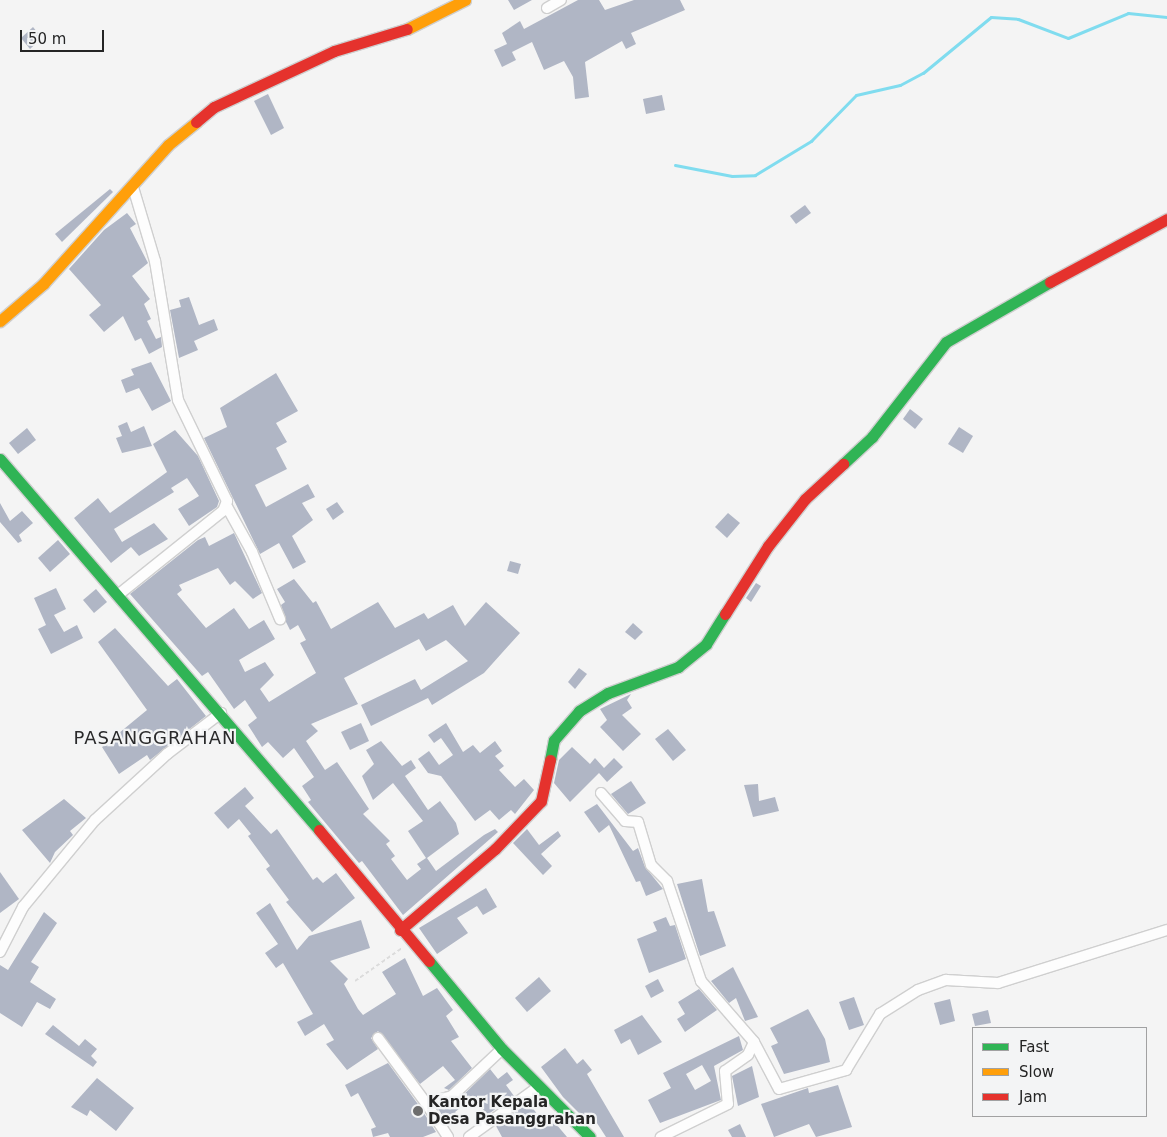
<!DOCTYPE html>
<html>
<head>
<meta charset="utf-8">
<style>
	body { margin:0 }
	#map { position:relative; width:1167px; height:1137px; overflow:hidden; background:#f4f4f4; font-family:"DejaVu Sans",sans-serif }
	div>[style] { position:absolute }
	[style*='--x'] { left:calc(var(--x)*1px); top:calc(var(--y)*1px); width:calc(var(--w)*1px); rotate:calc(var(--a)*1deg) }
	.stream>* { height:3px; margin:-1.5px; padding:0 1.5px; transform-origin:1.5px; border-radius:1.5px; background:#80dcef }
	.building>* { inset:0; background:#b0b6c5 }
	.path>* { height:2px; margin-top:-1px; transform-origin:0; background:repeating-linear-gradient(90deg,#dbdbdb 0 4px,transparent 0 6.5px) }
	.roads { filter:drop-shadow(1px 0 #cfcfcf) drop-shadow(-1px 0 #cfcfcf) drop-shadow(0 1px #cfcfcf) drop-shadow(0 -1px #cfcfcf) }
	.street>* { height:10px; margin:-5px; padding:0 5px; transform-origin:5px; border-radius:5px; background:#fdfdfd }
	.fast>* { height:11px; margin:-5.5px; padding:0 5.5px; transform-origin:5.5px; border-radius:5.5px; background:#30b455 }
	.slow>* { height:11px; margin:-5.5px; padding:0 5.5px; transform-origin:5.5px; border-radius:5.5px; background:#ff9f0a }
	.jam>* { height:11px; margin:-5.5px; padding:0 5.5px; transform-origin:5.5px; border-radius:5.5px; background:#e5322d }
	.dots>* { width:14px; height:14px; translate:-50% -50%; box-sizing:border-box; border:2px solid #f3f4f5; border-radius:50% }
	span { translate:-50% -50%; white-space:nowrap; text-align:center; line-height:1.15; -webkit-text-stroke:4.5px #f3f4f5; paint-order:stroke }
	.poi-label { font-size:15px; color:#252525; font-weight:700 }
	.left { translate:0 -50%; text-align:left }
	.quarter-label { font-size:18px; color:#2a2a2b; letter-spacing:1px }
	.legend { position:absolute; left:972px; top:1027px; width:175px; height:90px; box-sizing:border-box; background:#f3f4f5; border:1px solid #a1a1a2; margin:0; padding:6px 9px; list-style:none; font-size:15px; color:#252525 }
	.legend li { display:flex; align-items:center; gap:10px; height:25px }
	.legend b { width:25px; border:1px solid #a1a1a2 }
	.scale { position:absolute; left:20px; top:30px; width:84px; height:22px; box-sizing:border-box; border:2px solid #252525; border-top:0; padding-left:6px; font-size:15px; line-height:18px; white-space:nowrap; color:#252525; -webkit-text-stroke:4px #f3f4f5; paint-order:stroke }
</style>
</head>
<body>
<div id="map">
	<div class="stream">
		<i style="--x:675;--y:165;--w:58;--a:10.9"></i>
		<i style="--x:732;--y:176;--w:23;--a:-2"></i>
		<i style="--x:755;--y:175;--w:66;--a:-31.3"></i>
		<i style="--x:811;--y:141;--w:64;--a:-45.6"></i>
		<i style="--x:856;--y:95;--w:45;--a:-12.8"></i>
		<i style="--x:900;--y:85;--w:26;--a:-28"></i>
		<i style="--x:923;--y:73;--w:88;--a:-39.5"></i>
		<i style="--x:991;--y:17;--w:27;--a:4"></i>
		<i style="--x:1018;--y:19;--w:53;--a:20.8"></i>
		<i style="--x:1068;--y:38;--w:65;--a:-22.6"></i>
		<i style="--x:1128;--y:13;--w:39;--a:6"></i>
	</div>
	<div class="building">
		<i style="clip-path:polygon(508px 0,532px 0,514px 10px)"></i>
		<i style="clip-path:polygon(578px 0,599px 0,605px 10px,634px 0,680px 0,685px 10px,631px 33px,636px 44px,626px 49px,622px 41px,585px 62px,589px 97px,575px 99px,573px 77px,564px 61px,544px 70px,532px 42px,512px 52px,516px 60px,502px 67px,494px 50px,507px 44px,502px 33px,520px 21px,524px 29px)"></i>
		<i style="clip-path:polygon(33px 27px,42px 38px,30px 49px,21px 38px)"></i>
		<i style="clip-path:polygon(268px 94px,284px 128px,271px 135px,254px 101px)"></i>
		<i style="clip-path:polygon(662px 95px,665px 110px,646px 114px,643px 99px)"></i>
		<i style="clip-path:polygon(110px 189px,113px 192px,62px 242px,55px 234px)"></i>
		<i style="clip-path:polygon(805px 205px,811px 213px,796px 224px,790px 216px)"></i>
		<i style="clip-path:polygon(127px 213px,136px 224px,130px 228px,148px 263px,132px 276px,150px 299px,144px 304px,151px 319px,147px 321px,156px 339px,161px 337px,162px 347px,149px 354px,141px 338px,135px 341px,123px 316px,104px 332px,89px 315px,101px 305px,69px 269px,104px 230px)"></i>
		<i style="clip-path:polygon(189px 297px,199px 325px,214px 319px,218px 330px,194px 341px,198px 350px,179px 358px,170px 310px,181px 307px,179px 300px)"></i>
		<i style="clip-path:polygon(151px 362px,171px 401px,152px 411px,139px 388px,126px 393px,121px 380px,134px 375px,131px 369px)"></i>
		<i style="clip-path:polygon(276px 373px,298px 411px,276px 423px,287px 442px,276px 448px,287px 469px,255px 485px,266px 507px,308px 484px,315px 497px,302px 503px,313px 520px,292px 536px,306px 562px,293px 569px,279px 543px,260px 554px,204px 438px,227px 427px,220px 408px)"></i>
		<i style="clip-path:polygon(910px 409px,923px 419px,915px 429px,903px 419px)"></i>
		<i style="clip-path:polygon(127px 422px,131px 432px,144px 426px,152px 446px,122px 453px,116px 438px,122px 436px,118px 426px)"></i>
		<i style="clip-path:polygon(959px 427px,973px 436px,963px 453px,948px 444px)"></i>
		<i style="clip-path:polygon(27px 428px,36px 440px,18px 454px,9px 443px)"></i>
		<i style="clip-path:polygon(175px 430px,198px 456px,219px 501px,217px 507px,189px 526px,178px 509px,199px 496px,187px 478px,171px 488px,174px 492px,114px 529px,122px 542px,154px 523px,168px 539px,139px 556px,131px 547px,111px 563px,74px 518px,98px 498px,110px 513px,167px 472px,153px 444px)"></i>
		<i style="clip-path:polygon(337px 502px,344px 512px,333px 520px,326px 509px)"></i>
		<i style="clip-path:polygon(0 503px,10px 521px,22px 511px,33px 523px,19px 535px,22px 541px,18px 543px,0 522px)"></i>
		<i style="clip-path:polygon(728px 513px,740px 523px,727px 538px,715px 527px)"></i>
		<i style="clip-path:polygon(234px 533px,262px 593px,253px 599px,235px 581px,230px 585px,218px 568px,179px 585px,182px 590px,177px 594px,206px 628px,234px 608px,249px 629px,264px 620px,275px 639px,239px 660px,245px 672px,265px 662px,274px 675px,260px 689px,269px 702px,316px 673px,300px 643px,306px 640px,298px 625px,290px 630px,286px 622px,281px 605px,285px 602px,277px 589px,294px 579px,313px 603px,316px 601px,331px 629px,378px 602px,395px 628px,424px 613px,428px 619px,453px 605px,465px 626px,486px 602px,520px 633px,484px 673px,432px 705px,428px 698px,371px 726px,361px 705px,415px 679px,421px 690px,468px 661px,446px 640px,426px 651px,419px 639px,344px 678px,358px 704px,311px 724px,318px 731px,306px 741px,325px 770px,337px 762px,369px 809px,363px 814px,390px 841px,386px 844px,395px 856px,391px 859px,407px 880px,421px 869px,417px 864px,426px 858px,408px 831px,423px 821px,393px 783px,373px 800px,362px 776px,374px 764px,366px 750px,381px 741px,402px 766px,411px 760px,416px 768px,405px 776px,428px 810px,440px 801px,456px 823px,459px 834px,427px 858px,436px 871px,484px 835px,495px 829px,498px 832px,403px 915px,362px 861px,359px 863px,308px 802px,311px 800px,302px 786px,314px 777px,294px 748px,283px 758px,268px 742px,262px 747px,248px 725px,257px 718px,245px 700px,234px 709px,208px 672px,202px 676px,130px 594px,198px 540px,205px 537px,209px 546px)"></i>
		<i style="clip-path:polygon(58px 540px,70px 554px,50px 572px,38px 558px)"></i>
		<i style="clip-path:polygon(510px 561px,521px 564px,518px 574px,507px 571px)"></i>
		<i style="clip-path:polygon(756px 583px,761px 586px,751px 602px,746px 598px)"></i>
		<i style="clip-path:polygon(56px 588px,66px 609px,54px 615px,64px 632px,77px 625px,83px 638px,51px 654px,38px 629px,46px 625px,34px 598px)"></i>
		<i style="clip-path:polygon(96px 589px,107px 602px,94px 613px,83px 600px)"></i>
		<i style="clip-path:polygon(633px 623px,643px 632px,635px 640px,625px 632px)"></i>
		<i style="clip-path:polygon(115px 628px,168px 686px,177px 679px,206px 716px,150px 760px,147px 755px,119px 774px,102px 747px,147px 710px,98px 642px)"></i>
		<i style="clip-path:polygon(579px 668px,587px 674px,575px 689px,568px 682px)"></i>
		<i style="clip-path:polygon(631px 694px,627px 700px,632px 708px,622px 715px,641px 734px,623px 751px,600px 727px,607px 720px,600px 709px)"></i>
		<i style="clip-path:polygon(361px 723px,369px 741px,350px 750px,341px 732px)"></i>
		<i style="clip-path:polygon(446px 723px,463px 752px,473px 745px,480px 753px,495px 741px,502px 751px,495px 756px,504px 766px,499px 770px,515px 787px,524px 779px,534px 790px,515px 814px,511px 810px,499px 820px,490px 810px,475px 821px,441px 776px,428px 773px,418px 759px,429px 751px,439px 765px,453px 755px,441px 738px,434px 743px,428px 735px)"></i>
		<i style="clip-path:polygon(668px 729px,686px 750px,673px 761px,655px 739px)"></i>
		<i style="clip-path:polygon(572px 747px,590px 764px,595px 758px,604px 768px,614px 758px,623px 767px,607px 782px,599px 773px,570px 802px,554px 783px,559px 760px)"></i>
		<i style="clip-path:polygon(631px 781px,646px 803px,628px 814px,611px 794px)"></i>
		<i style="clip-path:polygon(758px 784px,759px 801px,775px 797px,779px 811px,753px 817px,744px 785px)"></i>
		<i style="clip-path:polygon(245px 787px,254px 798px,245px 806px,271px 834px,277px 829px,313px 880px,317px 877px,323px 883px,336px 873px,355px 898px,312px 932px,286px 902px,289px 900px,266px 869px,270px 866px,248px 836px,251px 834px,239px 819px,228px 829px,214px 813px)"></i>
		<i style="clip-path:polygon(64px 799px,86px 818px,70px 831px,73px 835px,55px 852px,50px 863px,22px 830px)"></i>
		<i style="clip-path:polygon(597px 804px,633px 851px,638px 848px,645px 867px,663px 889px,646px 896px,640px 881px,636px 882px,609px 825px,599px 833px,584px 812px)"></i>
		<i style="clip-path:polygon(527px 829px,539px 845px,558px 831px,561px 836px,541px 854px,552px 866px,543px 875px,513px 843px)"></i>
		<i style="clip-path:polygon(0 872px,19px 899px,0 913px)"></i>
		<i style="clip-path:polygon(702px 879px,708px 912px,714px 911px,726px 946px,700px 956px,677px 884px)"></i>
		<i style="clip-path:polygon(486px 888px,497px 907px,483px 915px,477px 906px,457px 918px,468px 933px,437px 954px,419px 928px)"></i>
		<i style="clip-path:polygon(270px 903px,297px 950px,309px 936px,361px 920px,370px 948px,330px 961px,348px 979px,344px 984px,358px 1009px,363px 1015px,396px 994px,382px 972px,405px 958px,423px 996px,437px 988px,453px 1010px,446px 1016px,459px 1037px,451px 1041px,472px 1068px,449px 1090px,444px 1088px,455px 1080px,443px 1066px,420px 1084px,378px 1031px,371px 1038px,378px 1049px,347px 1070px,326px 1044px,334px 1040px,324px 1024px,305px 1036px,297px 1022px,313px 1014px,283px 963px,276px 968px,265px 953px,278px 944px,256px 913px)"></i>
		<i style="clip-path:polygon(44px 912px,57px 923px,31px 962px,39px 967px,30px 982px,56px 999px,50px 1009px,37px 1002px,22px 1027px,0 1013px,0 965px,8px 970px)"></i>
		<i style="clip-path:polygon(666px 917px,670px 926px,675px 925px,686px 959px,649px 973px,637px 939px,657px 931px,653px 922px)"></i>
		<i style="clip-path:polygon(733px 967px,758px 1017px,745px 1021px,736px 998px,729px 1003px,711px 981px)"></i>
		<i style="clip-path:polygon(539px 977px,551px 991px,527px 1012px,515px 998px)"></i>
		<i style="clip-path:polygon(658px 979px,664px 991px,651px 998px,645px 986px)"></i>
		<i style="clip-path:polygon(699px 989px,717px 1010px,685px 1032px,677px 1019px,685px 1014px,678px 1002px)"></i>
		<i style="clip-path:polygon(854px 997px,864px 1025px,849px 1030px,839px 1002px)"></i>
		<i style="clip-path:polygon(950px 999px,955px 1021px,940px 1025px,934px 1003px)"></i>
		<i style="clip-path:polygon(808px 1009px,825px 1039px,830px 1062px,784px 1074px,771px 1046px,778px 1043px,770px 1028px)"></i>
		<i style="clip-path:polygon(988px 1010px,991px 1023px,975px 1026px,972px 1014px)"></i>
		<i style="clip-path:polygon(642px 1015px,662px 1042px,638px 1055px,630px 1039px,621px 1044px,614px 1030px)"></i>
		<i style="clip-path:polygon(53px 1025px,79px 1046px,85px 1039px,97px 1049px,91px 1056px,97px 1062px,93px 1067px,45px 1034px)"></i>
		<i style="clip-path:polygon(evenodd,739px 1036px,743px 1050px,714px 1066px,721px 1100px,660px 1123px,648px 1100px,671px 1088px,663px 1073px,739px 1036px,702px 1065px,711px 1081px,695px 1090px,686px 1074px,702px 1065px)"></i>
		<i style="clip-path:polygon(565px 1048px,577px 1064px,583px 1059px,592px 1070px,587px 1074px,624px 1137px,606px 1137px,595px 1120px,589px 1123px,563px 1097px,541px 1067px)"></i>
		<i style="clip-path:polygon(388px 1063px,420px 1107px,436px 1132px,423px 1137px,390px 1137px,388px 1133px,373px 1137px,371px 1129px,376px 1127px,358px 1093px,351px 1097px,345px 1085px)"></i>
		<i style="clip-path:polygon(752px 1066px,759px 1097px,738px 1106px,732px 1076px)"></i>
		<i style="clip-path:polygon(490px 1069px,498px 1079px,507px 1072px,513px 1080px,506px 1085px,514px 1096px,487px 1115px,474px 1097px,455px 1112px,458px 1116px,448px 1125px,437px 1107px,457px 1101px)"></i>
		<i style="clip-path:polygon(97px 1078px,134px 1108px,116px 1131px,90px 1110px,87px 1116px,71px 1107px)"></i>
		<i style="clip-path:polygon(838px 1085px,852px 1127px,816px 1137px,809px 1124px,774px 1137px,761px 1104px,808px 1088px,809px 1093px)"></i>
		<i style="clip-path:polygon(534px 1099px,537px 1102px,531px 1106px,545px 1124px,551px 1118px,567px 1137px,502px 1137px,496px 1126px)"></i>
		<i style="clip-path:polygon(740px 1124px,746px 1137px,732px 1137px,728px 1130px)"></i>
	</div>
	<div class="path">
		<i style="--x:355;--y:981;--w:57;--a:-35.1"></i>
	</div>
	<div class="roads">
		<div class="street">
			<i style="--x:547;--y:8;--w:16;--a:-30"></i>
			<i style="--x:226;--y:505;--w:54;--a:61"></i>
			<i style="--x:252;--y:552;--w:73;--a:67.3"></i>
			<i style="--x:118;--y:595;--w:134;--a:-38.7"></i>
			<i style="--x:223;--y:511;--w:11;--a:-68"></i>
			<i style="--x:227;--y:501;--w:112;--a:-115.9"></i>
			<i style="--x:178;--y:400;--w:141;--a:-99.4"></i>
			<i style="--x:155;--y:261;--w:77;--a:-106.6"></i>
			<i style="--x:601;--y:793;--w:37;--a:49"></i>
			<i style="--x:625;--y:821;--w:13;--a:4"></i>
			<i style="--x:638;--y:822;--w:45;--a:73.2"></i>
			<i style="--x:651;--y:865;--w:23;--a:45"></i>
			<i style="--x:667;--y:881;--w:106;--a:71.2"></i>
			<i style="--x:701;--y:981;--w:81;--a:49"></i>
			<i style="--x:754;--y:1042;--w:14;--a:115"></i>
			<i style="--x:748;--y:1055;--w:28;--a:145"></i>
			<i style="--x:725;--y:1071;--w:33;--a:85"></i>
			<i style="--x:728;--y:1104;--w:75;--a:153.8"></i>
			<i style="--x:0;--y:952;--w:51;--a:-62.9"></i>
			<i style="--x:23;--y:907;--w:113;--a:-50.4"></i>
			<i style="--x:95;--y:820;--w:98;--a:-42.5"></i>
			<i style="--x:167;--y:754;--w:68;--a:-37.2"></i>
			<i style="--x:378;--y:1038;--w:81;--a:53.6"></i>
			<i style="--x:754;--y:1042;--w:53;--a:62"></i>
			<i style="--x:779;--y:1089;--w:70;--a:-15.8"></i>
			<i style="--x:846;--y:1070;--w:66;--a:-58.7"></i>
			<i style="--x:880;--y:1014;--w:45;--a:-32.3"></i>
			<i style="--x:918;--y:990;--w:30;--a:-20"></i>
			<i style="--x:946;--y:980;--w:52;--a:3.3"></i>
			<i style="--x:998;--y:983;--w:177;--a:-17.4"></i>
			<i style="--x:448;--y:1137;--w:40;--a:-122.9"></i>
			<i style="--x:426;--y:1103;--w:27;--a:-15"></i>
			<i style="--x:452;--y:1096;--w:69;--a:-43.2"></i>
			<i style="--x:469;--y:1137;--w:84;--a:-35.8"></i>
		</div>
		<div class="fast">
			<i style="--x:0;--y:459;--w:489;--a:49.3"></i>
			<i style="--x:843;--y:464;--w:40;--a:-43"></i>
			<i style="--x:872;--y:437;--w:120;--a:-52.1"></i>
			<i style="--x:946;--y:342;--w:120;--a:-30"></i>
			<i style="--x:550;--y:760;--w:20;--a:-79"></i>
			<i style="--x:554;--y:740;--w:38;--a:-49"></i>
			<i style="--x:579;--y:711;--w:34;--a:-32"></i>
			<i style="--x:608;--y:693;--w:75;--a:-20.4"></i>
			<i style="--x:678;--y:667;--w:36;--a:-39"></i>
			<i style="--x:706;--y:644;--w:36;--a:-58"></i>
			<i style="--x:429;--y:961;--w:114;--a:50.3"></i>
			<i style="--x:502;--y:1049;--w:124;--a:45"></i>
		</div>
		<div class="slow">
			<i style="--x:407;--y:29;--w:65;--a:-26.6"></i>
			<i style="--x:0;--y:321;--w:57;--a:-40.7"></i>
			<i style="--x:43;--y:284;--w:187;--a:-48"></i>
			<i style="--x:168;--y:145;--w:36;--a:-39"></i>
		</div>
		<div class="jam">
			<i style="--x:196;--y:122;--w:23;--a:-40"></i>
			<i style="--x:214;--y:107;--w:132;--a:-25"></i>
			<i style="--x:334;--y:51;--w:76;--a:-16.8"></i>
			<i style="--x:1050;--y:282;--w:133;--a:-28.3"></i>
			<i style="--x:725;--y:614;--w:80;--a:-57.7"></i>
			<i style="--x:768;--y:546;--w:60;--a:-51.8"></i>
			<i style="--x:805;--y:499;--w:52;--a:-42.6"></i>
			<i style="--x:319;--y:830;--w:171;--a:50"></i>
			<i style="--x:400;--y:930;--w:125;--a:-40.5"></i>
			<i style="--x:495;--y:849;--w:66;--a:-46.2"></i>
			<i style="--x:541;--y:801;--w:42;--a:-77.6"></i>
		</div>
	</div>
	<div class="dots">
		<i style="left:418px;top:1111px;background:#6d6d6d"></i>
	</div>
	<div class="poi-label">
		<span class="left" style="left:428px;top:1111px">Kantor Kepala<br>Desa Pasanggrahan</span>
	</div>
	<div class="quarter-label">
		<span style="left:155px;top:738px">PASANGGRAHAN</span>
	</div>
	<ul class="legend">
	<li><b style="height:6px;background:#30b455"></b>Fast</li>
	<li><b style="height:6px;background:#ff9f0a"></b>Slow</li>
	<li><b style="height:6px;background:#e5322d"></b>Jam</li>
	</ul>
	<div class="scale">50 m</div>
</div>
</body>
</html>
